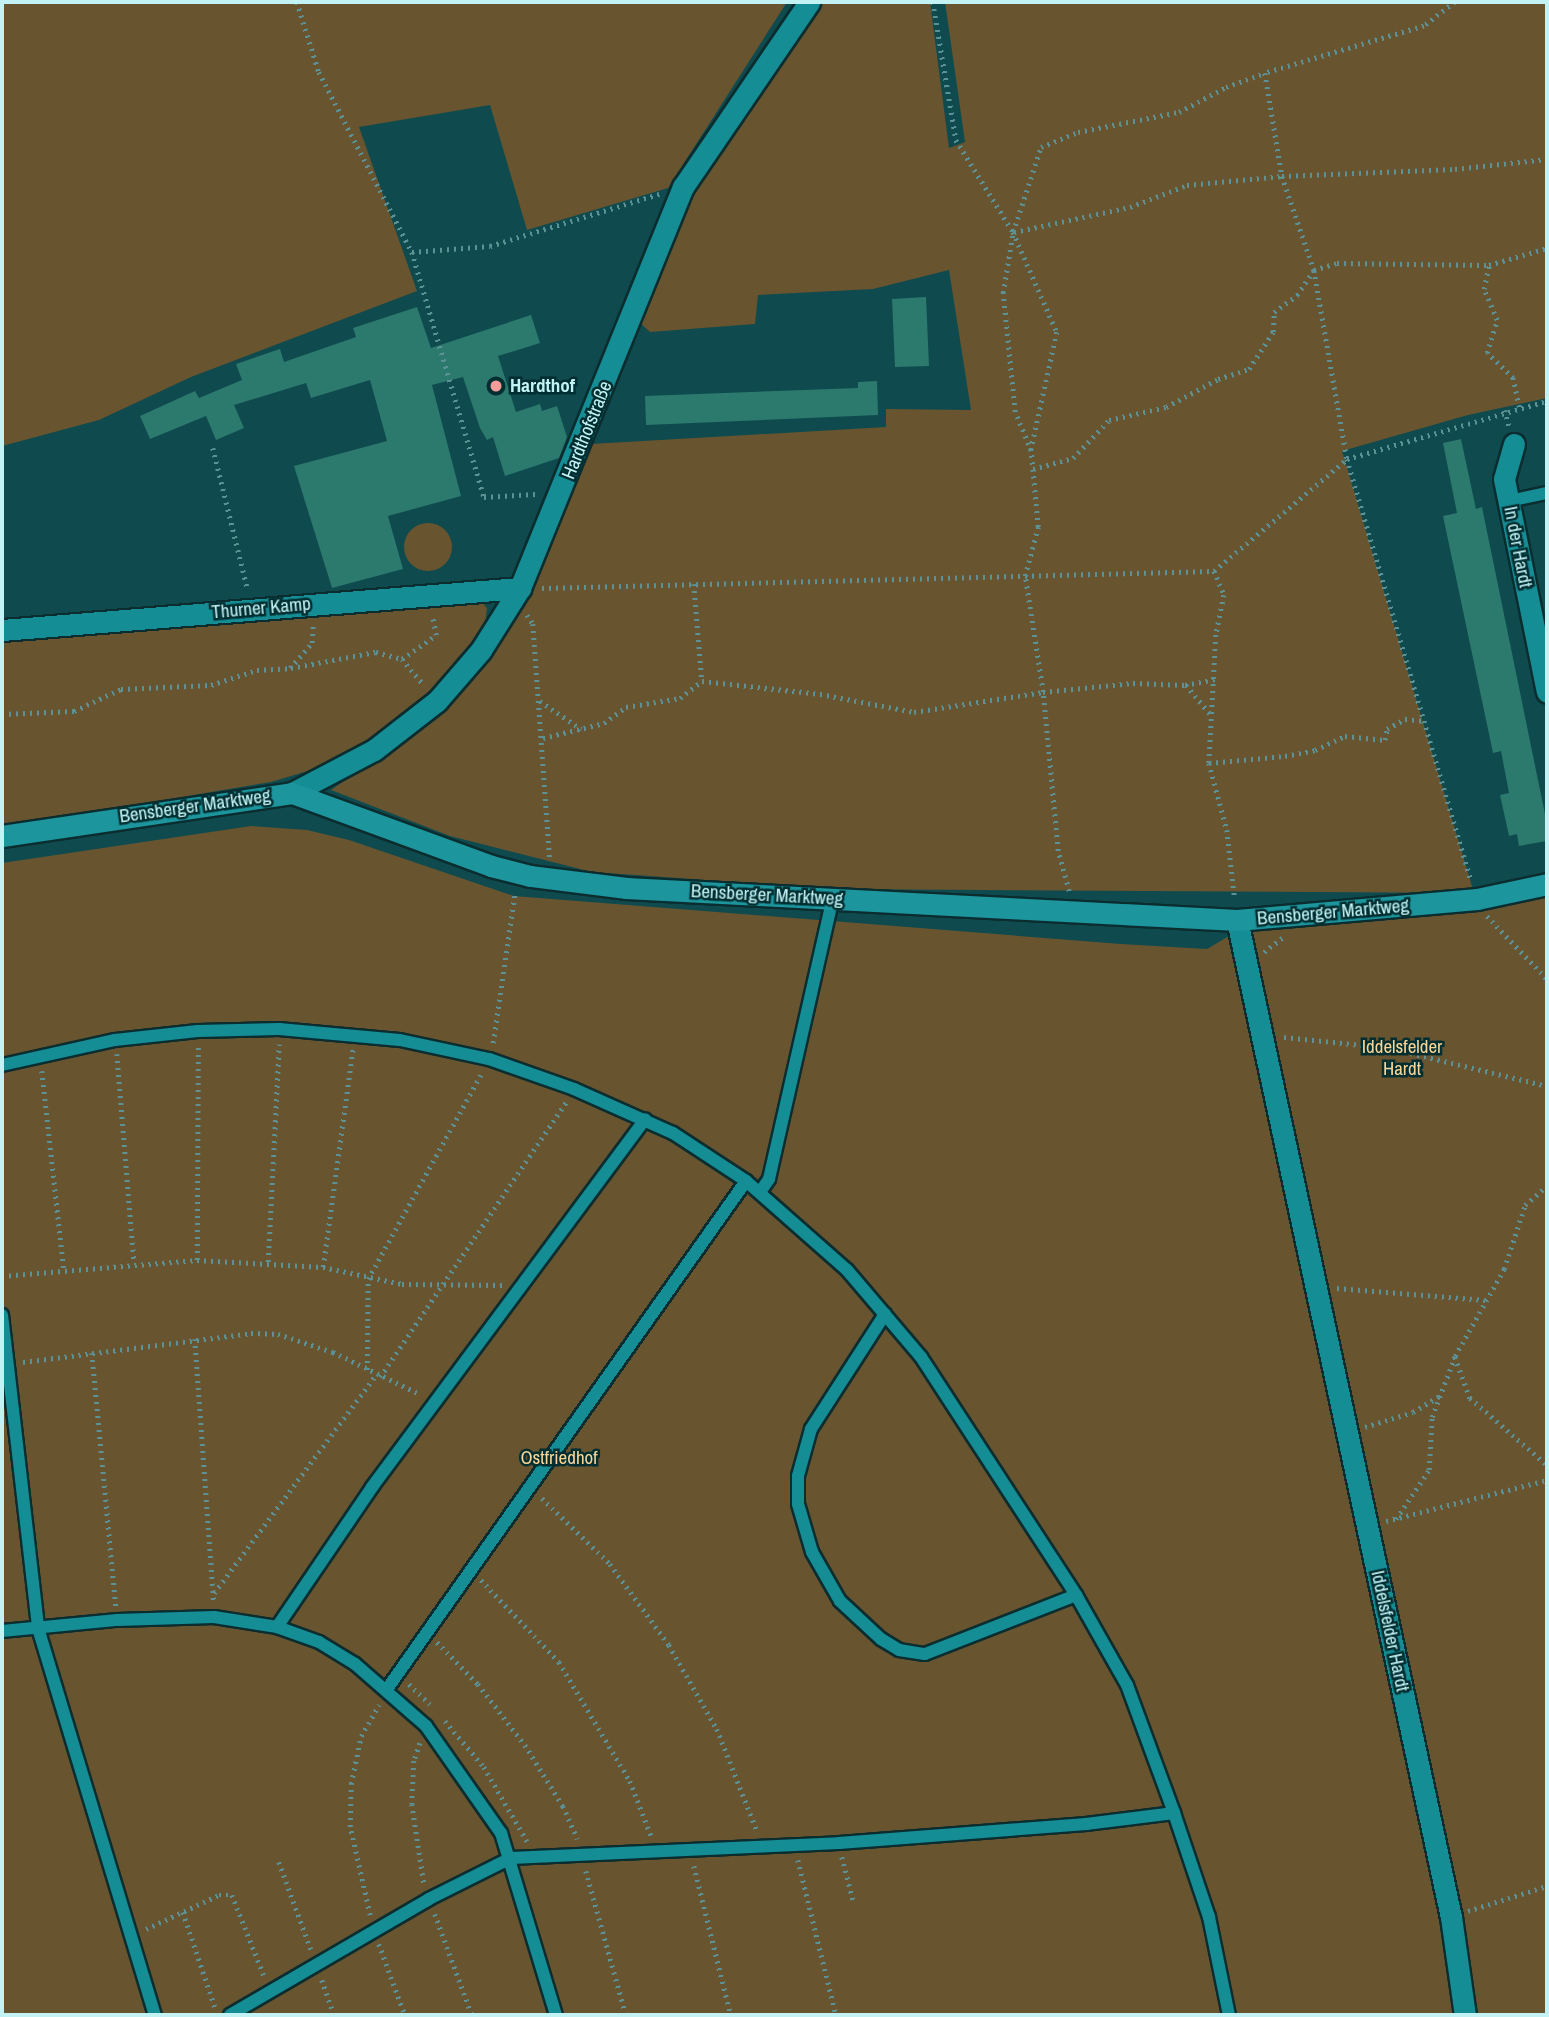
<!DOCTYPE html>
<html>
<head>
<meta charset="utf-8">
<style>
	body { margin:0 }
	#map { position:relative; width:1549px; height:2017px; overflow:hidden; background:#0e4a4e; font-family:"Archivo Narrow",sans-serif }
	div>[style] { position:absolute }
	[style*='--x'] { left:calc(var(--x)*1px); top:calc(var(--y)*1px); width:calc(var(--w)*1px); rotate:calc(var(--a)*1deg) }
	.green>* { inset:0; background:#68542f }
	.round { border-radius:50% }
	.building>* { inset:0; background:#2c796d }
	.path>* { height:4.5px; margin-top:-2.25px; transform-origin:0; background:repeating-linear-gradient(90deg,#5c9296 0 2px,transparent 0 7px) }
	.roads { filter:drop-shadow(2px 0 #0b2d2f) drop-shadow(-2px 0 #0b2d2f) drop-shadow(0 2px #0b2d2f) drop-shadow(0 -2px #0b2d2f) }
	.lane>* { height:12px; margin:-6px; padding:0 6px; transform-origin:6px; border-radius:6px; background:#158d95 }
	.street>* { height:21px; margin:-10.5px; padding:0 10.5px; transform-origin:10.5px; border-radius:10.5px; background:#158d95 }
	.secondary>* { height:21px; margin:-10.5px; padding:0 10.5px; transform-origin:10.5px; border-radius:10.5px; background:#1c959d }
	.dots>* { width:19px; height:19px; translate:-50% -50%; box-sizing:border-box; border:4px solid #002e31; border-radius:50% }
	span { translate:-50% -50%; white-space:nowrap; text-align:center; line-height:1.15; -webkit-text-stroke:5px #002e31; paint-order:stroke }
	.poi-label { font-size:19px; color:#c3f2f5; font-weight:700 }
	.left { translate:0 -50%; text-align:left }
	.street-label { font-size:19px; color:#c3f2f5 }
	.park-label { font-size:19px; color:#fad798 }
	.frame { position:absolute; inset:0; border:4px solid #c3f2f5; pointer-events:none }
</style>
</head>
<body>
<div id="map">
	<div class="green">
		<i style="clip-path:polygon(2px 2px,787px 2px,668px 188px,527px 230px,490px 105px,359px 127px,417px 291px,191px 377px,99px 420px,2px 446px)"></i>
		<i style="clip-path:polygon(812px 2px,930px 2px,949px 148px,965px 142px,945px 2px,1547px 2px,1547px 398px,1468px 415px,1342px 451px,1474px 893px,836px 889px,592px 872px,450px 836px,331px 790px,429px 721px,504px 634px,591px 444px,886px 427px,886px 409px,971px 410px,949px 270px,873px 289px,758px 295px,755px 324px,650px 332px,637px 320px,685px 202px)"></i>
		<i class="round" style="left:404px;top:523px;width:48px;height:48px"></i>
		<i style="clip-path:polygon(478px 598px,487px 608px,485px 624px,442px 683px,386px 731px,321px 767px,271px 782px,2px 827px,2px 636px)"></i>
		<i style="clip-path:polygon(251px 826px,307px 830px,349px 840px,514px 896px,1121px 944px,1207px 949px,1246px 926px,1547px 895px,1547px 2015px,2px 2015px,2px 863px)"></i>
	</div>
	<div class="building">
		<i style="clip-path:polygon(926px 297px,929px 366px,895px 367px,892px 299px)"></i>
		<i style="clip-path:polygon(417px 307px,431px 348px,531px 315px,540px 343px,498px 356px,516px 412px,540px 404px,542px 411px,557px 406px,567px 437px,559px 458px,505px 476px,493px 437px,487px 440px,480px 428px,463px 377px,432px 385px,461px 496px,388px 516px,403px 569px,332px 588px,294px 466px,387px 441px,370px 380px,311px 398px,306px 383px,234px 405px,244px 428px,216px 440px,206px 416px,150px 439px,140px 416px,195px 391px,199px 398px,242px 380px,236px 364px,280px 349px,284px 362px,356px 337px,353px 328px)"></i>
		<i style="clip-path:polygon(877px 381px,878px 415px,646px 425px,645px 396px,858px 388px,858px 382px)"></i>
		<i style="clip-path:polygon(1461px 439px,1476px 509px,1482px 507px,1547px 824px,1547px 841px,1519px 846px,1517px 834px,1509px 836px,1500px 795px,1509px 793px,1501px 751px,1493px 753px,1443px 516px,1457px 513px,1443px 443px)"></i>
	</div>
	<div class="path">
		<i style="--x:297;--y:2;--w:73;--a:72.6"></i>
		<i style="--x:319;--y:72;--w:203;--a:62.7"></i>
		<i style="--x:412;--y:252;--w:255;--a:73.6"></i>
		<i style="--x:484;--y:497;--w:52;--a:-3.3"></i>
		<i style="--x:933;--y:2;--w:140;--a:80.5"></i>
		<i style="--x:956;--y:140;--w:108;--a:58.2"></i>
		<i style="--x:1013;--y:232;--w:109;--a:66.3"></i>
		<i style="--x:1057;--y:332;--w:121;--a:102.4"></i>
		<i style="--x:1455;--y:2;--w:39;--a:142"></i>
		<i style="--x:1424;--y:26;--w:166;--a:163.5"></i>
		<i style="--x:1265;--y:73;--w:104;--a:80.6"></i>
		<i style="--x:1282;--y:176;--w:99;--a:71.2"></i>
		<i style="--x:1314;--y:270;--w:192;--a:80.1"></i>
		<i style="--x:1347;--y:459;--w:438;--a:73.6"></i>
		<i style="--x:1014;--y:232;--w:119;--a:-12.2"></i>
		<i style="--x:1130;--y:207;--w:61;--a:-21.1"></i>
		<i style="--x:1187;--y:185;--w:95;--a:-5.4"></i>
		<i style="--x:1282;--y:176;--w:173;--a:-2.3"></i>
		<i style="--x:1455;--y:169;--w:93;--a:-6.2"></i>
		<i style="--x:412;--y:252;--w:78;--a:-4.4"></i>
		<i style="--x:490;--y:246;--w:177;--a:-17.1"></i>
		<i style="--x:1519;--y:407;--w:30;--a:-102"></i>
		<i style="--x:1513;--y:378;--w:36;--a:-136"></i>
		<i style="--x:1487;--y:353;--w:34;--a:-73"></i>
		<i style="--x:1497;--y:320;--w:34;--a:-113"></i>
		<i style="--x:1484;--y:289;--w:25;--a:-78"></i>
		<i style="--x:1489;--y:265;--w:60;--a:-16.3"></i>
		<i style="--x:1505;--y:410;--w:16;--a:76"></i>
		<i style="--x:213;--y:448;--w:146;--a:76.2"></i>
		<i style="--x:1033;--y:469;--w:41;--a:-15.4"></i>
		<i style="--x:1073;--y:458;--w:52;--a:-46.5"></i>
		<i style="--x:1109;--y:420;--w:58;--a:-12.8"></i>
		<i style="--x:1166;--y:407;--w:59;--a:-28.3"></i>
		<i style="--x:1218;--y:379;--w:33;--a:-18"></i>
		<i style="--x:1249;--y:369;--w:44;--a:-57"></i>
		<i style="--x:1273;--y:332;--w:20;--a:-87"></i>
		<i style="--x:1274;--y:312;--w:29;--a:-36"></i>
		<i style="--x:1297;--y:295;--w:30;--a:-56"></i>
		<i style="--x:1314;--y:270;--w:24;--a:-17"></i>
		<i style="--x:1337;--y:263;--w:152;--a:0.8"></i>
		<i style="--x:1214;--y:571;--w:26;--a:67"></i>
		<i style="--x:1224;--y:595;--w:41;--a:101.3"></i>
		<i style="--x:1216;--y:635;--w:128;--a:93.1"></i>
		<i style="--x:1209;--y:763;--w:69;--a:75"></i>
		<i style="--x:1227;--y:830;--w:70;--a:83.5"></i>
		<i style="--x:694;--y:584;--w:97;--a:85.3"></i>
		<i style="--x:542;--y:588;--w:672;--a:-1.45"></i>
		<i style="--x:1214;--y:571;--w:174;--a:-40.1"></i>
		<i style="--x:1347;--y:459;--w:208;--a:-16.2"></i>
		<i style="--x:527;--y:615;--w:11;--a:56"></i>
		<i style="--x:533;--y:624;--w:236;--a:85.9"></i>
		<i style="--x:402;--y:659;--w:42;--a:-35.2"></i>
		<i style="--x:436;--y:635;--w:20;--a:-101"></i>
		<i style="--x:291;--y:668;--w:86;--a:-10.7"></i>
		<i style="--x:376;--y:652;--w:27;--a:15"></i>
		<i style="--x:402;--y:659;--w:35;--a:50"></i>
		<i style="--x:1186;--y:685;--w:40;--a:50"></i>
		<i style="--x:540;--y:701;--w:50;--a:34.3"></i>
		<i style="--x:2;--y:714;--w:72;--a:-2.4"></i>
		<i style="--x:74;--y:711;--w:52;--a:-25.1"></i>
		<i style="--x:121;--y:689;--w:90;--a:-2.5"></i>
		<i style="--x:211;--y:685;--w:48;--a:-18.1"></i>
		<i style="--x:257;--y:670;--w:33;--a:-3"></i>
		<i style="--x:290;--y:668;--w:33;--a:-49"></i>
		<i style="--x:312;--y:643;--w:20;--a:-87"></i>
		<i style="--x:543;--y:738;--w:63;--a:-13.8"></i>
		<i style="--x:604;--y:723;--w:27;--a:-36"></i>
		<i style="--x:626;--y:707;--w:55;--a:-9.5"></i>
		<i style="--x:680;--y:698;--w:28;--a:-38"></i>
		<i style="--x:702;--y:681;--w:119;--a:6.3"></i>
		<i style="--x:820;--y:694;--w:96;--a:10.8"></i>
		<i style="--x:914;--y:712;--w:131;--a:-8.8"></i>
		<i style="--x:1043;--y:692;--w:90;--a:-5.7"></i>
		<i style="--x:1133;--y:683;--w:52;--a:2.2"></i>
		<i style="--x:1185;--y:685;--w:31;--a:-11"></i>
		<i style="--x:1209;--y:763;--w:76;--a:-5.3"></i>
		<i style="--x:1285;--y:756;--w:31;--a:-11"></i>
		<i style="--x:1315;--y:750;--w:33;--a:-25"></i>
		<i style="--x:1345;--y:736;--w:40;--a:5.7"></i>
		<i style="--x:1385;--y:740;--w:11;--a:-80"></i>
		<i style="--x:1387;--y:729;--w:21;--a:-29"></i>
		<i style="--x:1405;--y:719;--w:20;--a:6"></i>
		<i style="--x:1069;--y:891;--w:41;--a:-105.4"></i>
		<i style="--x:1058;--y:851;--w:160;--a:-95.4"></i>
		<i style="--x:1043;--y:692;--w:117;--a:-98.8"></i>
		<i style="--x:1025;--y:576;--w:51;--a:-75.1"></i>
		<i style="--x:1038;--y:527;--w:76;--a:-95.3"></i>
		<i style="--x:1031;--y:451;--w:42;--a:-112.3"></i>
		<i style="--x:1015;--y:412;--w:120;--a:-95.8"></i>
		<i style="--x:1003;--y:293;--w:62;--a:-80.7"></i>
		<i style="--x:1013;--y:232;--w:89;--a:-71.8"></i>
		<i style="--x:1041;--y:147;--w:40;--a:-22"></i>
		<i style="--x:1078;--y:132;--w:103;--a:-11.2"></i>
		<i style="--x:1179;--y:112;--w:53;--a:-28"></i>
		<i style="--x:1226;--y:87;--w:41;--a:-19.7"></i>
		<i style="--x:1487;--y:916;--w:87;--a:46.4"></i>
		<i style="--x:1264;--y:952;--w:23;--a:-38"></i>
		<i style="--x:1284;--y:1037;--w:107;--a:5.9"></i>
		<i style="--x:1390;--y:1048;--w:162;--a:13.6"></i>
		<i style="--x:493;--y:1043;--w:153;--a:-81.7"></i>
		<i style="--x:117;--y:1054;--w:210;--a:85.3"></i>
		<i style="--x:42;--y:1071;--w:201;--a:83.7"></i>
		<i style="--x:197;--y:1260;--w:126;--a:3.2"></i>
		<i style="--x:323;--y:1267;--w:81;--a:12.1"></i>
		<i style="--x:402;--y:1284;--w:100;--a:0.6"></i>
		<i style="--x:268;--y:1262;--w:218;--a:-87.1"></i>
		<i style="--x:323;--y:1267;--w:220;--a:-82.2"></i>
		<i style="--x:2;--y:1276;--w:196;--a:-4.7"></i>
		<i style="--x:197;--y:1260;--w:214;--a:-89.7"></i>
		<i style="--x:1337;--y:1288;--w:149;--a:4.6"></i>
		<i style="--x:195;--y:1339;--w:265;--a:85.9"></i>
		<i style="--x:92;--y:1353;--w:255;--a:84.6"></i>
		<i style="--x:1455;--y:1357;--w:44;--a:69.9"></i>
		<i style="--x:1470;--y:1398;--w:102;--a:41"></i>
		<i style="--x:23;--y:1362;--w:230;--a:-7.2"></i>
		<i style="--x:251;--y:1333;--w:27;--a:2"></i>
		<i style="--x:278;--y:1334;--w:58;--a:18.1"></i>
		<i style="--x:333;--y:1352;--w:97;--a:25.8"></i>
		<i style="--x:367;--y:1370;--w:91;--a:-89.4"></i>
		<i style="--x:368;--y:1279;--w:234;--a:-61.1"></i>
		<i style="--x:380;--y:1377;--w:332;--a:-55.9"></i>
		<i style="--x:1365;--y:1427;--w:50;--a:-17.4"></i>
		<i style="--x:1413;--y:1412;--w:31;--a:-31"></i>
		<i style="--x:542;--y:1498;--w:95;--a:44.1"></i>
		<i style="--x:610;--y:1564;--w:100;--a:53.9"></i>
		<i style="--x:669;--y:1645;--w:97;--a:60.3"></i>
		<i style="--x:717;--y:1729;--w:112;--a:68.5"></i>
		<i style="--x:1396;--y:1519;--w:59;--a:-56"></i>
		<i style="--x:1429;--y:1470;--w:53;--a:-86.8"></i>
		<i style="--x:1432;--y:1417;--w:65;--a:-69.3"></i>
		<i style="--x:1455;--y:1356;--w:100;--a:-60.6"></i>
		<i style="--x:1504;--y:1269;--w:67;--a:-71.8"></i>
		<i style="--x:1525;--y:1205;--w:29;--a:-41"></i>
		<i style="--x:1386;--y:1521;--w:166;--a:-14.3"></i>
		<i style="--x:481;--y:1580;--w:113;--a:46.4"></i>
		<i style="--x:559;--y:1662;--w:139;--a:59.2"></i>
		<i style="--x:630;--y:1781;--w:61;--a:68.9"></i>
		<i style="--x:214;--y:1593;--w:272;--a:-53.4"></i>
		<i style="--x:437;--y:1642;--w:59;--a:45.7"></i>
		<i style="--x:478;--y:1684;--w:77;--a:52.4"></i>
		<i style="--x:525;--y:1745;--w:72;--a:58.1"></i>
		<i style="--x:563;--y:1806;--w:36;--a:66"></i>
		<i style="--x:409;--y:1684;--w:29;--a:44"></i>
		<i style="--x:445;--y:1721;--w:60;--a:49.7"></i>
		<i style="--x:484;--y:1767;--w:86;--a:59.8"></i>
		<i style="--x:420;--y:1743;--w:19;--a:108"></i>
		<i style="--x:414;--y:1761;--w:43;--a:92.7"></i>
		<i style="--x:412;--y:1804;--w:80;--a:81.4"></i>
		<i style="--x:842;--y:1857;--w:48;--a:75.4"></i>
		<i style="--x:798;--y:1860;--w:160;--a:76.2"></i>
		<i style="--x:279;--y:1862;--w:96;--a:69.9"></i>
		<i style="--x:694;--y:1866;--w:154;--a:76.1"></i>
		<i style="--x:586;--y:1871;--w:149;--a:74.5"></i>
		<i style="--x:1468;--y:1911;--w:83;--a:-17.6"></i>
		<i style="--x:183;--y:1912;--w:100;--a:71.4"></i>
		<i style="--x:435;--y:1914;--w:108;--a:69.9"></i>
		<i style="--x:370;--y:1915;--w:90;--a:-102.8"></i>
		<i style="--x:350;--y:1827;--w:43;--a:-88.7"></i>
		<i style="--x:351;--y:1784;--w:49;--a:-78.2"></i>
		<i style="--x:361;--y:1736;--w:36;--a:-60"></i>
		<i style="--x:146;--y:1929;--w:81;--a:-25"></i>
		<i style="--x:219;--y:1895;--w:13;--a:0"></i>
		<i style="--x:232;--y:1895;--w:89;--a:68.3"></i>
		<i style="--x:379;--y:1944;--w:76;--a:69.9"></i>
		<i style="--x:322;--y:1980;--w:37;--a:71"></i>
	</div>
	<div class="roads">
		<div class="lane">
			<i style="--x:1509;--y:501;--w:39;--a:-12"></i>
			<i style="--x:2;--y:1065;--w:116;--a:-12.5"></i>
			<i style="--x:115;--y:1040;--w:83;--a:-6.2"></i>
			<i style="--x:198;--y:1031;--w:81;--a:-1.4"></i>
			<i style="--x:279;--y:1029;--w:121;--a:5.2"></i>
			<i style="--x:400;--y:1040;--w:91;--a:12.1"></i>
			<i style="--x:489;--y:1059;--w:90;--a:19.4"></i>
			<i style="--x:574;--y:1089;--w:108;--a:24"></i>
			<i style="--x:673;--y:1133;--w:87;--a:33.3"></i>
			<i style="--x:746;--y:1181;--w:135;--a:41.4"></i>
			<i style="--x:847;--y:1270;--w:114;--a:49.6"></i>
			<i style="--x:921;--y:1357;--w:284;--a:56.9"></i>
			<i style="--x:1076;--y:1595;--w:103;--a:60.5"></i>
			<i style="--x:1127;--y:1685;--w:136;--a:69.8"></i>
			<i style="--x:1174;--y:1813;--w:110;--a:71.4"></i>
			<i style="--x:1209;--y:1917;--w:100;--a:78.5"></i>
			<i style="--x:760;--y:1192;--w:16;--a:-55"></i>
			<i style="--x:769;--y:1179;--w:288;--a:-77.2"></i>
			<i style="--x:885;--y:1314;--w:137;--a:122.8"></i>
			<i style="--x:811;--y:1429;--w:49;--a:105.5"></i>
			<i style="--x:798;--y:1476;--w:28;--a:90"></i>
			<i style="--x:798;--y:1504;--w:50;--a:73.7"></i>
			<i style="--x:812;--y:1552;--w:56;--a:60.3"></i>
			<i style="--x:840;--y:1601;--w:56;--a:42.8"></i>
			<i style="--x:881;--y:1639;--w:21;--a:31"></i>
			<i style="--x:899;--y:1650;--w:26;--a:9"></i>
			<i style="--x:925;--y:1654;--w:162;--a:-21.3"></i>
			<i style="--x:2;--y:1315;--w:315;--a:83.4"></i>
			<i style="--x:38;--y:1628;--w:404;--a:73.2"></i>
			<i style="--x:277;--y:1627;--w:169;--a:-55.8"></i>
			<i style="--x:372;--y:1487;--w:458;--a:-53.4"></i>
			<i style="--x:2;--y:1631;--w:116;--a:-5.5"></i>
			<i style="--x:117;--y:1620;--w:97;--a:-1.8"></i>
			<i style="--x:214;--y:1617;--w:64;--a:9"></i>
			<i style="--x:277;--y:1627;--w:45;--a:19.7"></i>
			<i style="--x:319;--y:1642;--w:42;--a:31.4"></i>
			<i style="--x:355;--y:1664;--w:94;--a:41.1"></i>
			<i style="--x:426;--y:1726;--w:131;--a:55"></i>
			<i style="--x:501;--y:1833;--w:190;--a:73.2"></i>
			<i style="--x:387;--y:1689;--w:622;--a:-54.75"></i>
			<i style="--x:230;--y:2015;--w:230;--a:-30.2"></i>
			<i style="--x:429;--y:1899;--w:92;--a:-26.6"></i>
			<i style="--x:511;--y:1858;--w:328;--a:-2.6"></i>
			<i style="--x:839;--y:1843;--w:248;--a:-4.4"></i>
			<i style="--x:1086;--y:1824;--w:89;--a:-7.1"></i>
		</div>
		<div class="street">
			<i style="--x:1514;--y:444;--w:36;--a:106"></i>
			<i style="--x:1504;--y:479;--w:217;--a:78.6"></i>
			<i style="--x:2;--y:630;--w:520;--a:-4.64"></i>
			<i style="--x:292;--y:793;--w:93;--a:-27.7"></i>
			<i style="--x:374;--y:750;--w:80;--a:-37.9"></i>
			<i style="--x:437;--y:701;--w:67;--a:-49.2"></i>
			<i style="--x:481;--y:650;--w:73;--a:-57.8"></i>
			<i style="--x:520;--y:588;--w:433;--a:-67.9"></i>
			<i style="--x:683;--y:187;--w:224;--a:-55.7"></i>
			<i style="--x:1237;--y:920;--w:1020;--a:77.89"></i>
			<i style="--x:1451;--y:1917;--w:99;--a:81.9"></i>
		</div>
		<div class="secondary">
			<i style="--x:2;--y:836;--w:293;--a:-8.4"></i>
			<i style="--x:292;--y:793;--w:212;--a:20.1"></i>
			<i style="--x:491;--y:866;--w:40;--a:14.4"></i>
			<i style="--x:530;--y:876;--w:97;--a:7.1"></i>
			<i style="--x:626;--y:888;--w:612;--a:3"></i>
			<i style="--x:1237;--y:920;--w:241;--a:-5"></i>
			<i style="--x:1477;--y:899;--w:72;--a:-12.1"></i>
		</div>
	</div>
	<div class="dots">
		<i style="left:496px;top:386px;background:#f59b99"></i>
	</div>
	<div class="poi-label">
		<span class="left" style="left:510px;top:386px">Hardthof</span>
	</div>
	<div class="street-label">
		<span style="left:587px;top:430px;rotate:-68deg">Hardthofstraße</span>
		<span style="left:1518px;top:547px;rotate:79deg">In der Hardt</span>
		<span style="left:261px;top:608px;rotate:-5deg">Thurner Kamp</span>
		<span style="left:195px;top:806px;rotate:-8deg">Bensberger Marktweg</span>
		<span style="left:767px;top:895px;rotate:3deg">Bensberger Marktweg</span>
		<span style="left:1333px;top:912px;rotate:-5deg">Bensberger Marktweg</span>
		<span style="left:1390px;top:1631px;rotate:78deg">Iddelsfelder Hardt</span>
	</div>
	<div class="park-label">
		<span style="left:1402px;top:1058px">Iddelsfelder<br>Hardt</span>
		<span style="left:559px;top:1458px">Ostfriedhof</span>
	</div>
	<div class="frame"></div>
</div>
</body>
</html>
